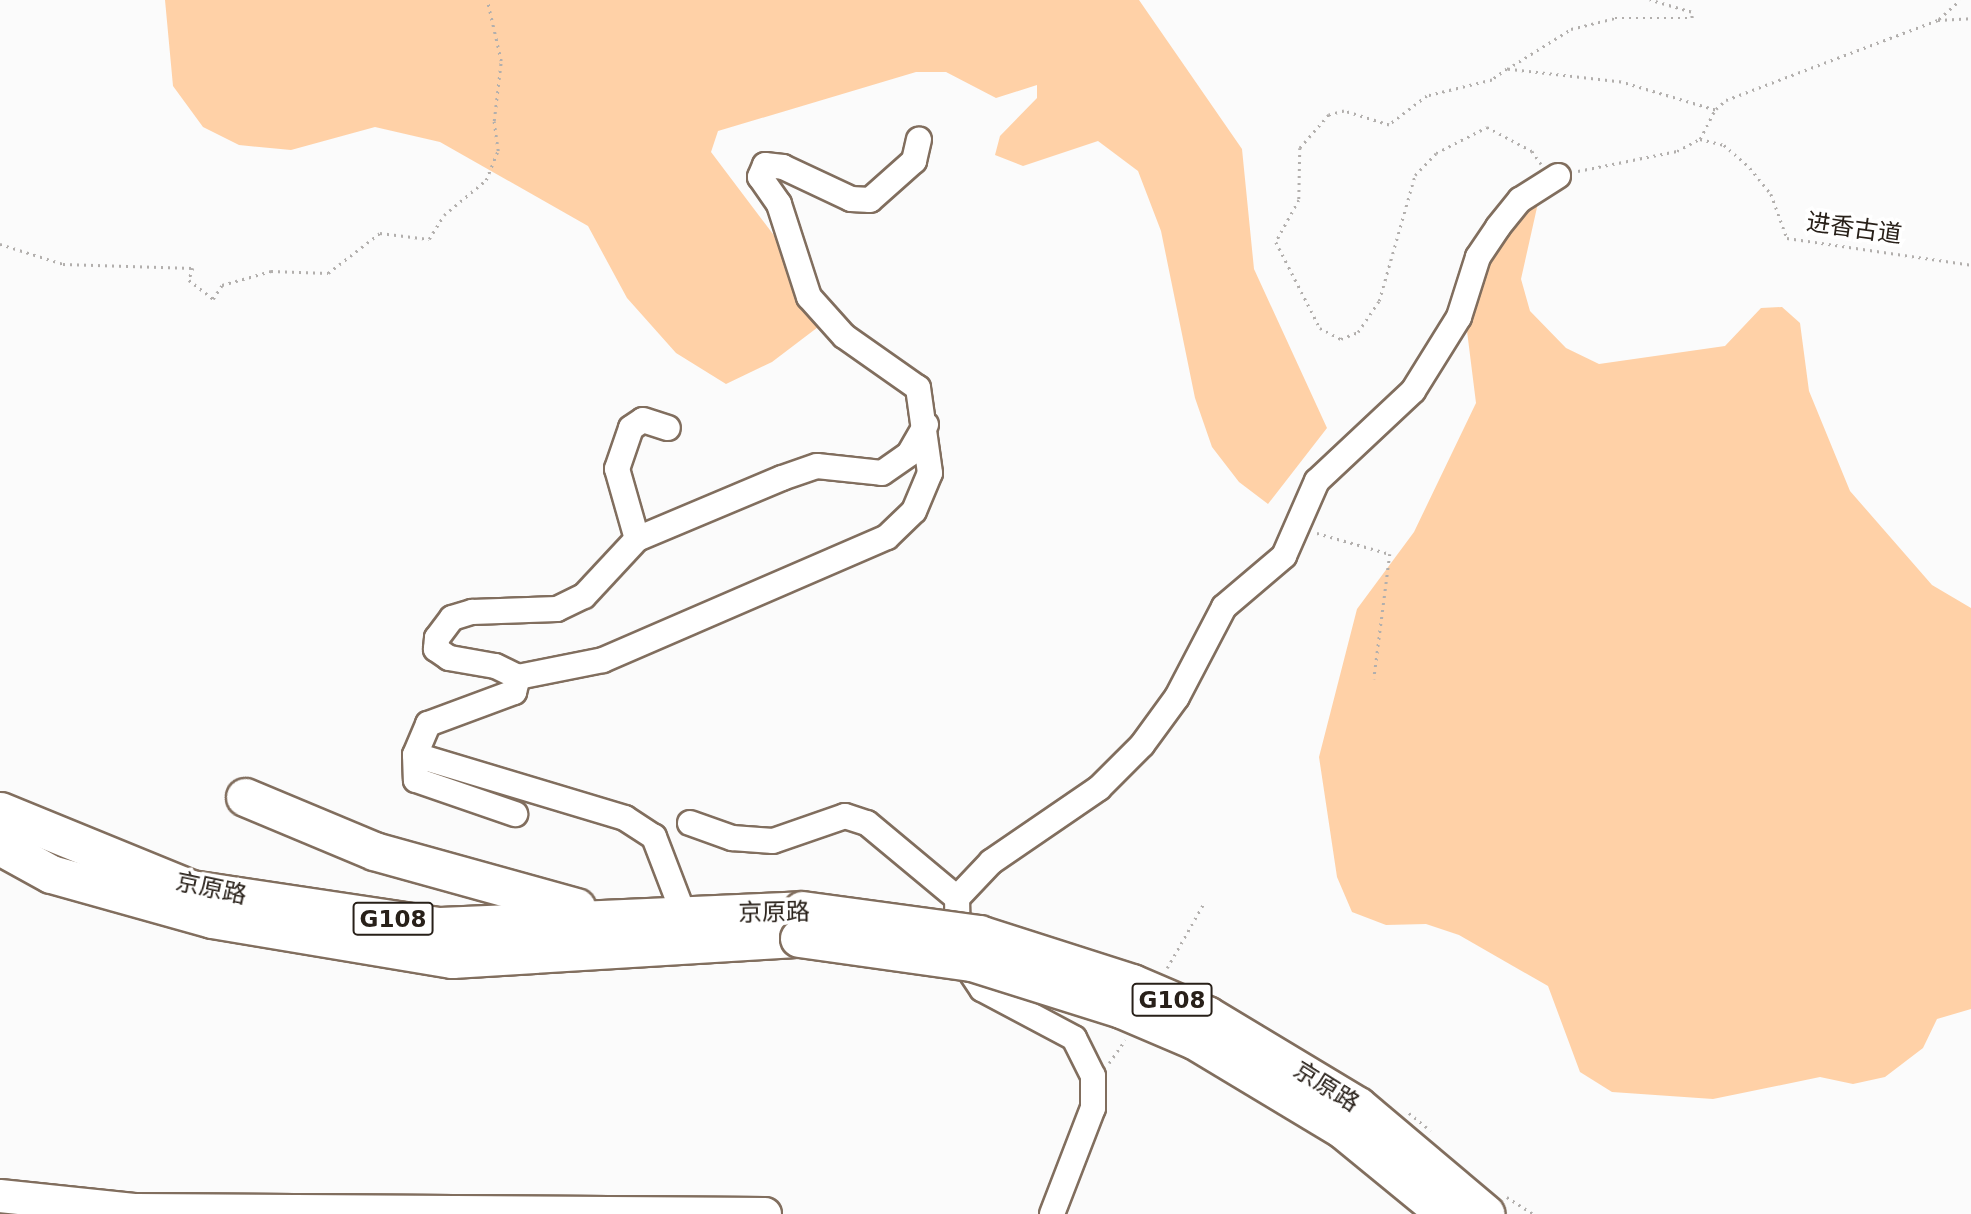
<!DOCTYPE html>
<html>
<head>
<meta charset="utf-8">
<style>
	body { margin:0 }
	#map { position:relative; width:1971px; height:1214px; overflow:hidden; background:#fbfbfb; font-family:"DejaVu Sans","Noto Sans SC",sans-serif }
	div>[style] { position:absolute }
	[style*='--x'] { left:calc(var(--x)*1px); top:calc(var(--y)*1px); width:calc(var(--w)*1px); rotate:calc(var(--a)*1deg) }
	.green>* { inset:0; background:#ffd1a7 }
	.path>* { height:2.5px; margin-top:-1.25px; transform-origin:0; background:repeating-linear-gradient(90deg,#b2afad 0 2px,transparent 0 7px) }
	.roads { filter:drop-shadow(2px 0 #816e5e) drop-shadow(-2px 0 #816e5e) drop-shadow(0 2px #816e5e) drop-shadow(0 -2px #816e5e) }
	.minor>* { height:24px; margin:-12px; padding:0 12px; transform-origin:12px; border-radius:12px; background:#fff }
	.major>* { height:32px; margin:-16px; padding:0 16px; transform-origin:16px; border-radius:16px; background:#fff }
	.highway>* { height:37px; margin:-18.5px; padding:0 18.5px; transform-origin:18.5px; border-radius:18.5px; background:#fff }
	.bridges { filter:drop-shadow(2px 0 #816e5e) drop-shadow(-2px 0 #816e5e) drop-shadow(0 2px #816e5e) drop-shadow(0 -2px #816e5e) }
	.highway-bridge>* { height:37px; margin:-18.5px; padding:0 18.5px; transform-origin:18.5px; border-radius:18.5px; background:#fff }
	span { translate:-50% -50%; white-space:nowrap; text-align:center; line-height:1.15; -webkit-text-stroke:7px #fff; paint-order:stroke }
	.shield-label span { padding:2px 5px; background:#fff; border:2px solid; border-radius:5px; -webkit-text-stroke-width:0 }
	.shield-label { font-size:23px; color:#282019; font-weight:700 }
	.street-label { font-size:24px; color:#282019 }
</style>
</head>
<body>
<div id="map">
	<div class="green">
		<i style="clip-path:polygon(165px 0,1139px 0,1242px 149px,1254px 269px,1327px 428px,1268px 504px,1239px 482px,1212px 447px,1195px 398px,1161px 231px,1138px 171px,1098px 141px,1023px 166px,995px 155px,1000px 136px,1037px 98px,1037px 85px,996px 98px,946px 72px,916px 72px,718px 131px,711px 152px,822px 299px,826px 321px,772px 362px,726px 384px,676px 353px,627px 298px,588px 226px,440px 142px,375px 127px,291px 150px,239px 145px,203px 127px,173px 86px)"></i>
		<i style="clip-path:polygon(1538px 203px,1521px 279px,1530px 311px,1566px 348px,1599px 364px,1725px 346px,1761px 308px,1782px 307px,1800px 323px,1809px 391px,1850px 491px,1932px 585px,1971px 608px,1971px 1009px,1937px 1019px,1923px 1048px,1885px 1077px,1853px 1084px,1820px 1077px,1713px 1099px,1612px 1092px,1580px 1072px,1548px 986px,1459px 935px,1426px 924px,1386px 925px,1352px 912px,1337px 877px,1319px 757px,1357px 609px,1414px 532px,1476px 403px,1465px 315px,1474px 246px)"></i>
	</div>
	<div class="path">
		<i style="--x:1939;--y:19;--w:28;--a:-42"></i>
		<i style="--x:1507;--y:69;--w:19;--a:144"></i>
		<i style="--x:1492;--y:80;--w:67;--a:166.2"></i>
		<i style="--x:1427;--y:96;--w:48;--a:142.7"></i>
		<i style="--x:1389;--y:125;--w:47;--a:-162.7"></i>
		<i style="--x:1344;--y:111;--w:16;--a:165"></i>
		<i style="--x:1329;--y:115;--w:44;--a:131.3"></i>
		<i style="--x:1300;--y:148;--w:52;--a:91.1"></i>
		<i style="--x:1299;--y:200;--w:48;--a:118.7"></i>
		<i style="--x:1276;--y:242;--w:97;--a:62.9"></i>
		<i style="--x:1320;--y:328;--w:24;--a:28"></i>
		<i style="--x:1341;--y:339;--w:18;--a:-22"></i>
		<i style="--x:1358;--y:332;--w:37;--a:-56"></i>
		<i style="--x:1379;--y:301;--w:131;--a:-74.1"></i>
		<i style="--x:1415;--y:175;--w:30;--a:-46"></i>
		<i style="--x:1436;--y:153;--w:57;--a:-27"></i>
		<i style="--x:1487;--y:127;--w:51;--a:28.1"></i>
		<i style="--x:1532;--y:151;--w:16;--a:55"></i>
		<i style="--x:1716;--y:109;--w:13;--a:-42"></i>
		<i style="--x:1726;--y:100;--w:227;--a:-20.7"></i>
		<i style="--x:1938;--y:20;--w:33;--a:-3"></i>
		<i style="--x:1700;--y:139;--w:25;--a:14"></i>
		<i style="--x:1724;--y:145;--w:35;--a:41"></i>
		<i style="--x:1750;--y:168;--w:33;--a:51"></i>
		<i style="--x:1771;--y:194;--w:47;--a:70"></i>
		<i style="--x:1787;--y:238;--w:186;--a:8.3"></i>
		<i style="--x:1578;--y:171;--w:101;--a:-11.4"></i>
		<i style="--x:1677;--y:151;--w:26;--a:-28"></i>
		<i style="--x:1700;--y:139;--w:33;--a:-63"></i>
		<i style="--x:1715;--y:110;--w:98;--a:-163.4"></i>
		<i style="--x:1621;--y:82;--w:115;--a:-173.5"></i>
		<i style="--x:1507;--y:69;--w:75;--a:-32"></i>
		<i style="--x:1571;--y:29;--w:45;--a:-14"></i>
		<i style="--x:1615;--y:18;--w:77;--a:0"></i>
		<i style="--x:1692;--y:18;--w:6;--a:-99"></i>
		<i style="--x:1691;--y:12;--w:43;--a:-163.7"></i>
		<i style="--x:0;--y:244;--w:66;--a:17.6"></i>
		<i style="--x:63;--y:264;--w:130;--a:1.8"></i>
		<i style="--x:193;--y:268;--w:13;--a:108"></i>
		<i style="--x:189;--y:280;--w:31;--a:38"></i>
		<i style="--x:213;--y:299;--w:17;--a:-57"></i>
		<i style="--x:222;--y:285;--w:51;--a:-15.9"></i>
		<i style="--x:271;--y:271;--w:57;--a:2"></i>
		<i style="--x:328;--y:273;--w:66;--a:-37.6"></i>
		<i style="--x:380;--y:233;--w:49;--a:7"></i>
		<i style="--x:429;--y:239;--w:28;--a:-58"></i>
		<i style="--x:444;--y:215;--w:55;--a:-39.8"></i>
		<i style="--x:486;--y:180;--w:31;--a:-68"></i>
		<i style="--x:498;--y:151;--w:30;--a:-98"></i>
		<i style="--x:494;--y:121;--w:60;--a:-83.3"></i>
		<i style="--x:501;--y:61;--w:63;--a:-102.9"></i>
		<i style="--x:1317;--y:533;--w:76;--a:16"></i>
		<i style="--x:1390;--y:554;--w:126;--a:97.3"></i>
		<i style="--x:1167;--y:968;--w:75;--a:-60.4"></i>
		<i style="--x:1109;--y:1063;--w:28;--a:-55"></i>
		<i style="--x:1409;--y:1113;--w:28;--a:39"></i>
		<i style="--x:1507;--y:1197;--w:31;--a:33"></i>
	</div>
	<div class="roads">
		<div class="minor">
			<i style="--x:637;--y:539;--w:73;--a:-105.9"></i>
			<i style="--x:617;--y:469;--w:43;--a:-71.1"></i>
			<i style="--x:631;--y:428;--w:14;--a:-34"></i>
			<i style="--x:643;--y:420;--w:26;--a:18"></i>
			<i style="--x:518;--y:677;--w:25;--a:-154"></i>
			<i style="--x:495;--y:666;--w:47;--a:-170.1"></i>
			<i style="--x:449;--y:658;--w:16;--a:-145"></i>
			<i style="--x:436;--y:649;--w:11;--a:-85"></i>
			<i style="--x:437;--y:638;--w:25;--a:-53"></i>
			<i style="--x:452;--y:618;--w:21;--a:-17"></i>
			<i style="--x:472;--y:612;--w:85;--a:-2"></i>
			<i style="--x:557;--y:609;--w:30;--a:-26"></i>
			<i style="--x:584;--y:596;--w:78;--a:-47.1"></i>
			<i style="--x:637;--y:539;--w:157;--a:-22.8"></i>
			<i style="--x:782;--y:478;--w:37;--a:-19"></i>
			<i style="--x:817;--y:466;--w:65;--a:6.1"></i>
			<i style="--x:882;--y:473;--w:33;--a:-35"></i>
			<i style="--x:909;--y:454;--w:34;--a:-60"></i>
			<i style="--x:415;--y:755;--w:25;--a:88"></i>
			<i style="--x:416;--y:780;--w:105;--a:19"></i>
			<i style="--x:690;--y:823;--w:45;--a:19.7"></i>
			<i style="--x:732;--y:838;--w:41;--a:4.2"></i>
			<i style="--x:773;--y:841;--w:76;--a:-19.1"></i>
			<i style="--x:845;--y:816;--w:23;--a:18"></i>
			<i style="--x:867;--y:823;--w:117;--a:39.8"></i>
			<i style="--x:684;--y:915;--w:84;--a:-111"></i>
			<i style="--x:654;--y:837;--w:35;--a:-147"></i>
			<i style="--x:625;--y:818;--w:219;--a:-163.3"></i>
			<i style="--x:415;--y:755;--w:34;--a:-67"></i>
			<i style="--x:428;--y:724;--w:92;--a:-20.4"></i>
			<i style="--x:514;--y:692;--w:16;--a:-75"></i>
			<i style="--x:518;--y:677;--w:87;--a:-11.3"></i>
			<i style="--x:603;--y:660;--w:309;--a:-23.4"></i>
			<i style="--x:887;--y:537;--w:37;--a:-44"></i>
			<i style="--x:914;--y:511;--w:41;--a:-67.2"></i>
			<i style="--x:930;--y:473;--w:86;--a:-98"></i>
			<i style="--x:918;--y:388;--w:90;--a:-144.9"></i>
			<i style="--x:844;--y:336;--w:52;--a:-131.9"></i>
			<i style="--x:809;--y:297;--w:98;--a:-107.9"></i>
			<i style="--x:779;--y:204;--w:33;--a:-125"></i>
			<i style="--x:760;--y:177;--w:13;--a:-67"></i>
			<i style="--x:765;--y:165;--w:18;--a:6"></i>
			<i style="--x:783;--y:167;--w:75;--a:25.2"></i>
			<i style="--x:851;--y:199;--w:19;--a:3"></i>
			<i style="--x:870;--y:200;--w:59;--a:-41.6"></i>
			<i style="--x:914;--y:161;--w:22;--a:-77"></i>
			<i style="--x:1052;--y:1214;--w:114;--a:-68.9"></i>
			<i style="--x:1093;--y:1108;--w:32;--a:-90"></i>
			<i style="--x:1093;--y:1076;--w:42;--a:-116.6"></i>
			<i style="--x:1074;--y:1038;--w:104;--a:-152"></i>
			<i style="--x:982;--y:989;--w:43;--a:-123.7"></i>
			<i style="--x:958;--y:953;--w:55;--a:-91"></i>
			<i style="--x:957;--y:898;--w:50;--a:-46.6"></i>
			<i style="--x:991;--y:862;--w:131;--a:-34.4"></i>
			<i style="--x:1099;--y:788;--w:61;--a:-45"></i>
			<i style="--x:1142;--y:745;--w:59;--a:-53.9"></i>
			<i style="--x:1177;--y:697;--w:102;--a:-62.4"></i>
			<i style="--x:1224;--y:607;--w:79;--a:-40.4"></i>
			<i style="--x:1284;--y:556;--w:82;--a:-66.3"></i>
			<i style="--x:1317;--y:481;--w:132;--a:-43.2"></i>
			<i style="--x:1413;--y:391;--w:87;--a:-58.1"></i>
			<i style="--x:1459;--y:317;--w:63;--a:-72.4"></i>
			<i style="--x:1478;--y:257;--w:36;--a:-56"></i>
			<i style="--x:1498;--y:227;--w:35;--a:-51"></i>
			<i style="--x:1520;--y:200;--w:45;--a:-32.3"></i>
		</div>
		<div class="major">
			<i style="--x:0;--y:1196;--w:137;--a:5.9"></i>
			<i style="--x:136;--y:1210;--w:629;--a:0.36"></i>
		</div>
		<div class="highway">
			<i style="--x:245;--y:797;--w:140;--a:22.7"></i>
			<i style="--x:374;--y:851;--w:210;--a:15.5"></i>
			<i style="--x:0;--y:811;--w:206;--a:22.2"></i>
			<i style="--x:191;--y:889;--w:252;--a:8.5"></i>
			<i style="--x:440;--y:926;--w:362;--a:-2.5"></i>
			<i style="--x:0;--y:846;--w:58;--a:28.8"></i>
			<i style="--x:51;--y:874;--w:167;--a:15.6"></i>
			<i style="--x:212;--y:919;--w:243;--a:9.5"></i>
			<i style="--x:452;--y:959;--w:348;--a:-3.5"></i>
		</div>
	</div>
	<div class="bridges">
		<div class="highway-bridge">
			<i style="--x:802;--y:910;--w:179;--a:7.7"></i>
			<i style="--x:979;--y:934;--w:161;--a:17.8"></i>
			<i style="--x:1132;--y:983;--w:82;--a:23.1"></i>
			<i style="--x:1207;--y:1015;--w:176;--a:31.1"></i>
			<i style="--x:1358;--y:1106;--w:167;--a:40.2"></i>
			<i style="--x:799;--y:938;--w:175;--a:7.9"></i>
			<i style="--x:972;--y:962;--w:156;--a:17.5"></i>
			<i style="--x:1121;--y:1009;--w:79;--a:23"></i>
			<i style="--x:1194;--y:1040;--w:173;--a:31"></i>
			<i style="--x:1342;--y:1129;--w:134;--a:39.3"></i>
		</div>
	</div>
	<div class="shield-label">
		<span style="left:393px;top:919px">G108</span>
		<span style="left:1172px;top:1000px">G108</span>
	</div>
	<div class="street-label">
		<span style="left:1854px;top:229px;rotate:8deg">进香古道</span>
		<span style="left:211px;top:889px;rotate:12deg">京原路</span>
		<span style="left:774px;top:913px;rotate:-1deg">京原路</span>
		<span style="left:1326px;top:1087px;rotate:32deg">京原路</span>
	</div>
</div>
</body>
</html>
